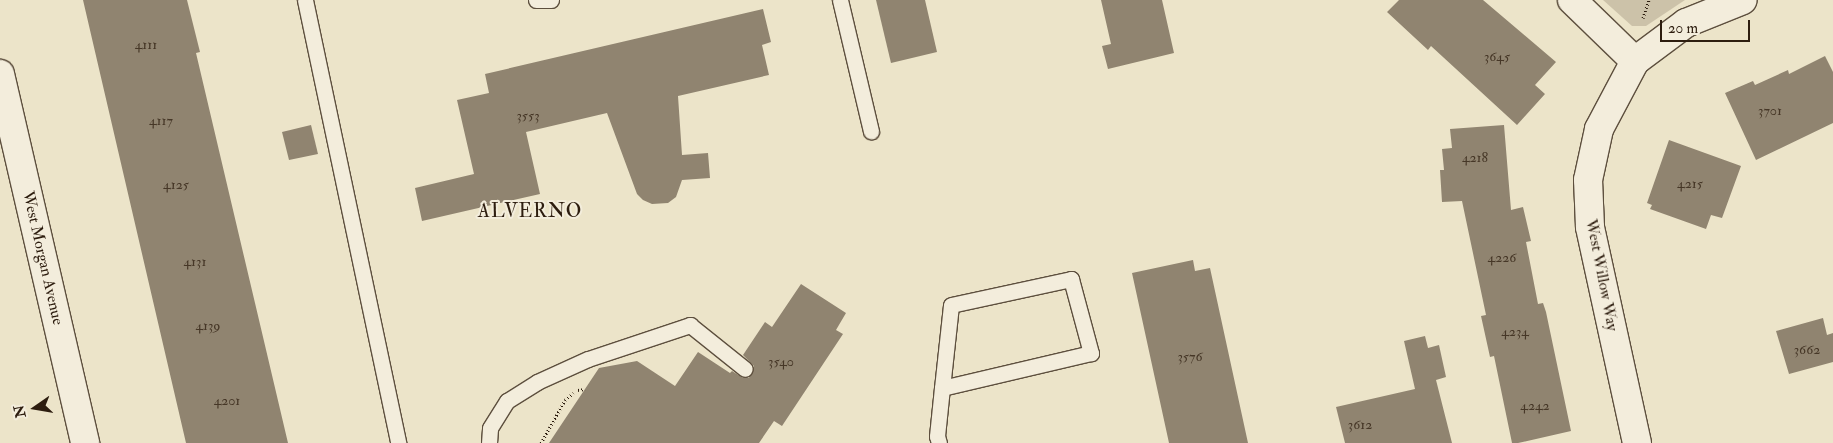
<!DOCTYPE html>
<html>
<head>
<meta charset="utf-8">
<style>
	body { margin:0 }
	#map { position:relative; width:1833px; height:443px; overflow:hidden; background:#ece4c9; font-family:"IM FELL Double Pica",serif }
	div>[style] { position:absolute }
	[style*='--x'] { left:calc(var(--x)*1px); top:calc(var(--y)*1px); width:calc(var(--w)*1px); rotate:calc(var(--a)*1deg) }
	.green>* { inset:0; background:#ccc2a9 }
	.building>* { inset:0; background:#908470 }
	.path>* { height:3px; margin-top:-1.5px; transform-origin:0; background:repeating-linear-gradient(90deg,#2d1d0f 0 1px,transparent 0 3.5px) }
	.roads { filter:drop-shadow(1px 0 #5d4f3e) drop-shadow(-1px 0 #5d4f3e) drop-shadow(0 1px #5d4f3e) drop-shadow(0 -1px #5d4f3e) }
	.service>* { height:15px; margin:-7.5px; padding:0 7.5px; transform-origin:7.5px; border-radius:7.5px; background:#f3eddc }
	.minor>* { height:28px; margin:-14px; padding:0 14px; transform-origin:14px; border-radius:14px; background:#f3eddc }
	.tertiary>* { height:28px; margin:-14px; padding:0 14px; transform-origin:14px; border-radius:14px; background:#f3eddc }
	span { translate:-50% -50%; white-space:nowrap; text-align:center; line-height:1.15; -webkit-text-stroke:4px #f3eddc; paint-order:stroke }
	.number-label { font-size:14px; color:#463727 }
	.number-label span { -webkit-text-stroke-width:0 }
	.street-label { font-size:16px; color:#2d1d0f }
	.quarter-label { font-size:19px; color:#2d1d0f; letter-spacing:1px }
	.north { position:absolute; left:10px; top:383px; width:50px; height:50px; -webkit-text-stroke:4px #f3eddc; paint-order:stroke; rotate:257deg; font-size:14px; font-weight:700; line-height:20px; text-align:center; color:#2d1d0f }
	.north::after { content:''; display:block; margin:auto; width:18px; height:22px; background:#2d1d0f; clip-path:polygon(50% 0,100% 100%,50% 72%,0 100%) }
	.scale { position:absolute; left:1660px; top:20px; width:90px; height:22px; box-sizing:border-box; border:2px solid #2d1d0f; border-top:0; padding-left:6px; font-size:15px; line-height:18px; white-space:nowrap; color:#2d1d0f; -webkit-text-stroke:4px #f3eddc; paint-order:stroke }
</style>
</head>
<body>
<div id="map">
	<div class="green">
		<i style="clip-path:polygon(1603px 0,1685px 0,1646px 26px,1632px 26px)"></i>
	</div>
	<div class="building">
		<i style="clip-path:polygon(83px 0,187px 0,200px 52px,196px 53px,288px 443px,186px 443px)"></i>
		<i style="clip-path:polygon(876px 0,925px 0,937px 52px,891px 63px)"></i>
		<i style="clip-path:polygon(1101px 0,1162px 0,1174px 53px,1108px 69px,1102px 46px,1111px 44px)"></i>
		<i style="clip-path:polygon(1399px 0,1483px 0,1556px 62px,1535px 85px,1545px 94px,1517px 125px,1431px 46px,1428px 50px,1387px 12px)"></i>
		<i style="clip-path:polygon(763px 9px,771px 42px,762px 45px,769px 75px,678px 96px,682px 155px,708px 153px,710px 178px,682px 180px,676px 197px,668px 203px,652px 204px,643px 200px,637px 194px,607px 113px,526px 132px,540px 194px,422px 221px,415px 188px,474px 174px,457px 100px,489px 93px,485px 74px)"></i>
		<i style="clip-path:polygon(1825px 56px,1833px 72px,1833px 123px,1756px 160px,1725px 93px,1753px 81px,1755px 85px,1788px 70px,1789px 74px)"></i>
		<i style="clip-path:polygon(311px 125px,318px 154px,289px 160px,282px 132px)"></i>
		<i style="clip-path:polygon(1504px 125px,1511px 210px,1523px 207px,1531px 241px,1526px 242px,1538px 304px,1543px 303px,1546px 312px,1571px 431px,1518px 443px,1512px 443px,1494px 356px,1490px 357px,1481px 316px,1486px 315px,1462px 201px,1442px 202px,1440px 170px,1444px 170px,1442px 149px,1452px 148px,1450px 129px)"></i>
		<i style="clip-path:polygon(1669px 140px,1741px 166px,1722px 218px,1711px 215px,1706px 229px,1650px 209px,1652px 205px,1647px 203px)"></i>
		<i style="clip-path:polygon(1193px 260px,1195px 271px,1210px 268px,1248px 443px,1169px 443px,1132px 273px)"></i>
		<i style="clip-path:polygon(801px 284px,846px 313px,836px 330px,843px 334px,782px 426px,774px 421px,759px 443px,549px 443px,599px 368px,637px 361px,675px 386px,698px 352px,730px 373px,732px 371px,743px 378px,749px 378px,754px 366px,743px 355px,765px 322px,772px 327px)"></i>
		<i style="clip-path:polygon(1823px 318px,1827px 335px,1833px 333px,1833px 362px,1789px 374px,1776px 331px)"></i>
		<i style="clip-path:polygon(1425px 336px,1428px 348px,1439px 345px,1446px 377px,1436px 380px,1452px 443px,1345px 443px,1336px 407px,1415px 389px,1404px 341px)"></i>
	</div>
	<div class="path">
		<i style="--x:1643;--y:18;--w:19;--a:-72"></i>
		<i style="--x:578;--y:390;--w:7;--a:-8"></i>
		<i style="--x:541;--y:443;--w:49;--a:-60.8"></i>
		<i style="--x:565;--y:400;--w:11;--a:-41"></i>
	</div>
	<div class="roads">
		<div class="service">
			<i style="--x:305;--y:0;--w:453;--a:78.1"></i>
			<i style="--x:536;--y:0;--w:15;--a:0"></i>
			<i style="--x:840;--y:0;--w:135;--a:76.7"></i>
			<i style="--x:489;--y:443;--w:15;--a:-86"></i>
			<i style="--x:490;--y:428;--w:32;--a:-58"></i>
			<i style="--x:507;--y:401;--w:36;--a:-32"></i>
			<i style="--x:537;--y:382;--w:56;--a:-24.3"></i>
			<i style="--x:588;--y:359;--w:108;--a:-18.4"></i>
			<i style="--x:690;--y:325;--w:70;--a:38.7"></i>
			<i style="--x:939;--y:443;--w:7;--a:-106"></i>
			<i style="--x:937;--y:436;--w:48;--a:-84.1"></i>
			<i style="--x:942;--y:388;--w:83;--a:-83.8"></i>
			<i style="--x:951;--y:305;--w:123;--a:-12.2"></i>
			<i style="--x:1071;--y:279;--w:77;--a:74.9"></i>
			<i style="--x:1091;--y:353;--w:153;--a:166.8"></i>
		</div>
		<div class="minor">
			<i style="--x:1572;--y:0;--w:88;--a:44.1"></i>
			<i style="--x:1637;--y:443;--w:221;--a:-102.3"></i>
			<i style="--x:1590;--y:227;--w:47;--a:-92.4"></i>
			<i style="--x:1588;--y:180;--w:52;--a:-77.8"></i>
			<i style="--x:1599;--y:129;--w:77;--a:-62.1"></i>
			<i style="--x:1635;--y:61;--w:64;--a:-36.7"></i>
			<i style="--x:1686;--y:23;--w:61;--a:-22"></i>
		</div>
		<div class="tertiary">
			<i style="--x:0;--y:74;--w:379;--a:77"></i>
		</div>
	</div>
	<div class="number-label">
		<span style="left:146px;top:45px">4111</span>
		<span style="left:1497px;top:57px">3645</span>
		<span style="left:1770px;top:111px">3701</span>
		<span style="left:528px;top:116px">3553</span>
		<span style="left:161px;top:121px">4117</span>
		<span style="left:1475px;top:158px">4218</span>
		<span style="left:1690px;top:184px">4215</span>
		<span style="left:176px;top:185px">4125</span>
		<span style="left:1502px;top:258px">4226</span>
		<span style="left:195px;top:262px">4131</span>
		<span style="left:208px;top:326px">4139</span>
		<span style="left:1515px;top:332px">4234</span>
		<span style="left:1807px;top:350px">3662</span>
		<span style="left:1190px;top:357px">3576</span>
		<span style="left:781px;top:362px">3540</span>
		<span style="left:227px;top:401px">4201</span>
		<span style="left:1535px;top:406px">4242</span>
		<span style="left:1360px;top:425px">3612</span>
	</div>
	<div class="street-label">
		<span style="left:43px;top:258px;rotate:77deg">West Morgan Avenue</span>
		<span style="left:1602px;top:275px;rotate:79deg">West Willow Way</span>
	</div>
	<div class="quarter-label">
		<span style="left:530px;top:212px">ALVERNO</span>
	</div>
	<div class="north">N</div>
	<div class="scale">20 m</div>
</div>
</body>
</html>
